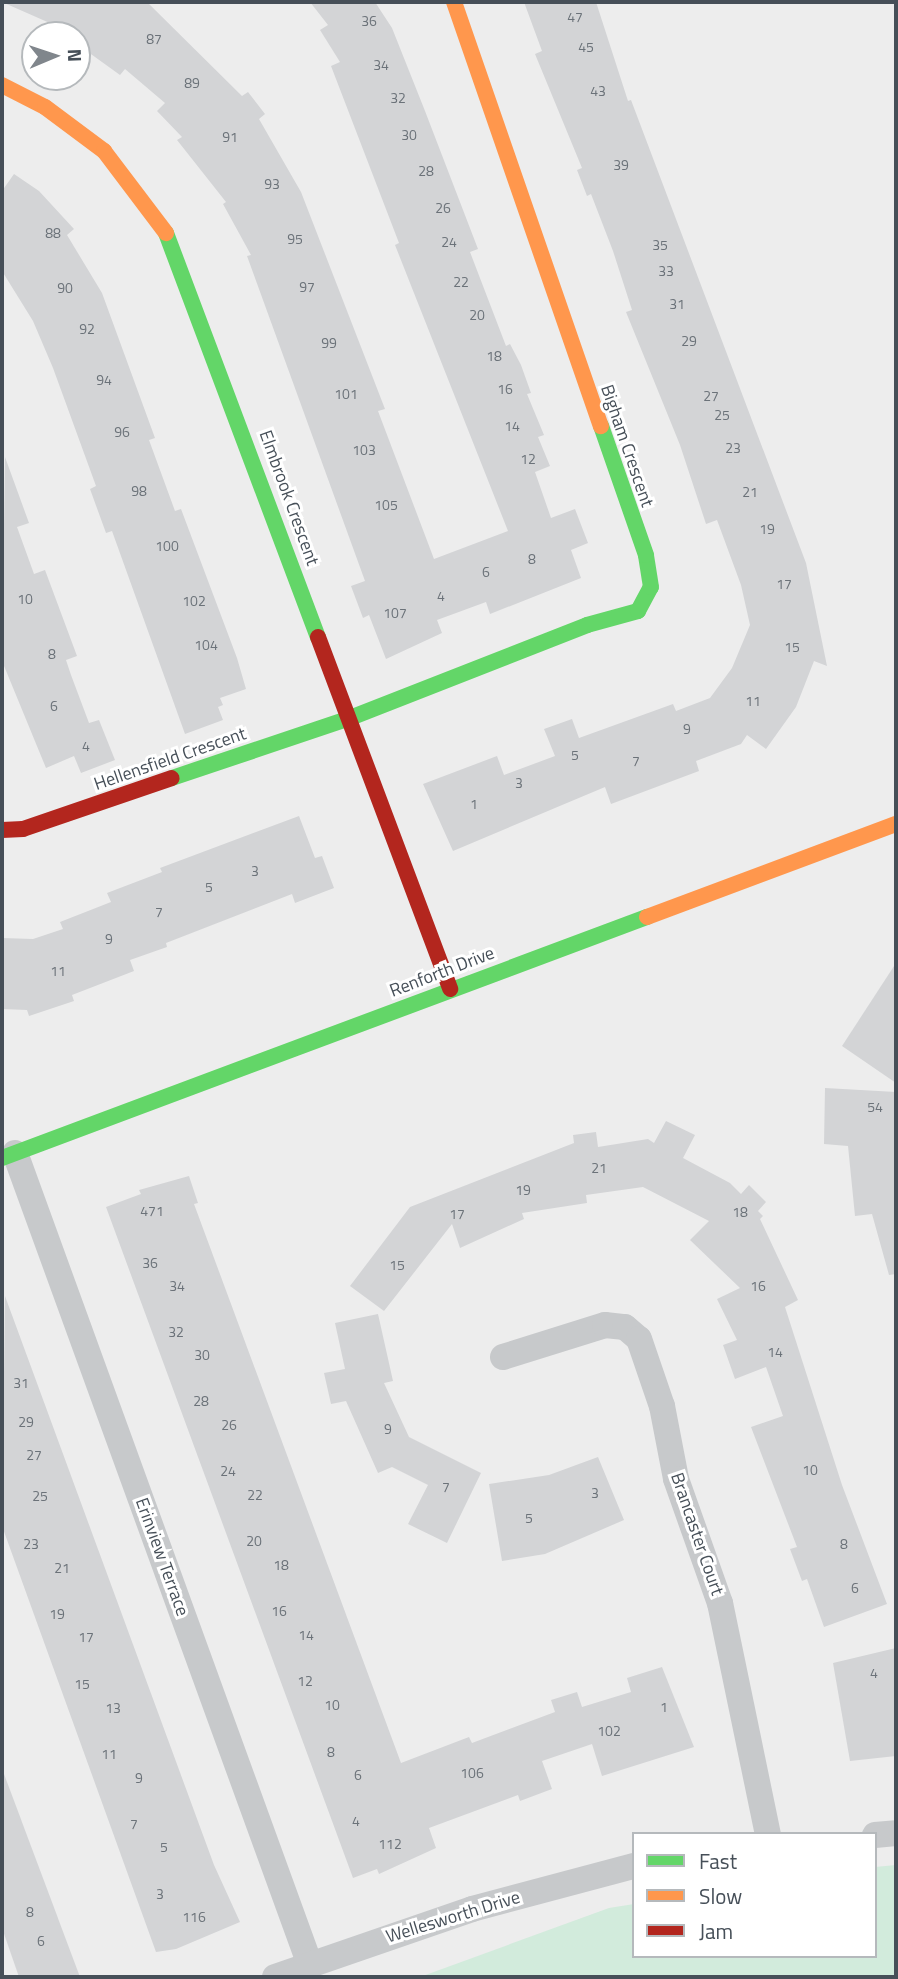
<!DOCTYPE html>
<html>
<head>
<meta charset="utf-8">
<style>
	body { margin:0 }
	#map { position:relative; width:898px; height:1979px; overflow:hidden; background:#ededed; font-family:"Titillium Web",sans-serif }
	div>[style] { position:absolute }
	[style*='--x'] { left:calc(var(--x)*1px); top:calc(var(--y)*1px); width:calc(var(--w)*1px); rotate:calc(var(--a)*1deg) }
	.green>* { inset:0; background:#d2ebdc }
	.building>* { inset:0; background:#d3d4d6 }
	.street>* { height:26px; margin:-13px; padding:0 13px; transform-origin:13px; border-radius:13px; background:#c7c9cb }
	.fast>* { height:16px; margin:-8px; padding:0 8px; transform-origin:8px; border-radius:8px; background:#63d668 }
	.slow>* { height:16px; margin:-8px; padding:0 8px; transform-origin:8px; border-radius:8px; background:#ff974d }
	.jam>* { height:16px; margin:-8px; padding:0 8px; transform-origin:8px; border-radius:8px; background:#b3261e }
	span { translate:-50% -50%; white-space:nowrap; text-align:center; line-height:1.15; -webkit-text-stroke:6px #fff; paint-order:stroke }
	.number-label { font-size:14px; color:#6b7279 }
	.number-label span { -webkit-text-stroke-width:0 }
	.street-label { font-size:18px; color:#464f58 }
	.frame { position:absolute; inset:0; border:4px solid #464f58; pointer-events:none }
	.legend { position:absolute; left:632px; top:1832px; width:245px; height:126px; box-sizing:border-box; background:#fff; border:2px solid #b5b9bc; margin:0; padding:9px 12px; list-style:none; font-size:21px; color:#464f58 }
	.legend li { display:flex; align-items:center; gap:14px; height:35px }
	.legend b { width:35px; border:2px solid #b5b9bc }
	.north { position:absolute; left:21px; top:21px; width:70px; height:70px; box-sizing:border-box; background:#fff; border:2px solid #b5b9bc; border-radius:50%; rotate:88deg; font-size:19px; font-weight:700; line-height:28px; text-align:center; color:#464f58 }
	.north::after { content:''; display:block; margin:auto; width:24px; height:32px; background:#80868c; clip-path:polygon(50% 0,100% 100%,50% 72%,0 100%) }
</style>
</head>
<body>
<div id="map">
	<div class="green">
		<i style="clip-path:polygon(896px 1865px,896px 1977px,420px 1977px,609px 1908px,634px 1904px,634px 1956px,875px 1956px,875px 1867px)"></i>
	</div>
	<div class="building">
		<i style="clip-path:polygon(2px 2px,147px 2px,242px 96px,248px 92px,265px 114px,259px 119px,301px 192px,385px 409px,378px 411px,434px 559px,508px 531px,395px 245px,399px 243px,331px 66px,340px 62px,320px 30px,328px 25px,310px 2px,375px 2px,392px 28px,425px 111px,478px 249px,470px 252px,506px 346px,510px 344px,521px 365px,531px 393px,527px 394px,544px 435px,538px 437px,550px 466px,535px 472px,551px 518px,575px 509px,588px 543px,571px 550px,581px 578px,490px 614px,486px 602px,437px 620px,442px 633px,386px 659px,369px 615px,363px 618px,351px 586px,365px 581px,247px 256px,251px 255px,223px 204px,226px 202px,177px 140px,182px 137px,157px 111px,165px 103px,125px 69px,120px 75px,77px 44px,77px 35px)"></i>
		<i style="clip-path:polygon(524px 2px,596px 2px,628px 101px,631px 100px,806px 563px,827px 666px,814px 661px,796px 707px,766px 749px,747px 735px,741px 744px,696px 761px,699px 771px,611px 804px,605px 787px,453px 851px,423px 784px,497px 756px,504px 775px,555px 756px,544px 729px,572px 719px,579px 738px,673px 704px,676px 711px,710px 698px,732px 668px,750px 625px,741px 585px,717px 520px,706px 524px,680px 445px,626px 312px,632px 310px,613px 251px,591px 194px,587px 196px,577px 170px,582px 168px,535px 54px,542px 51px)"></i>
		<i style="clip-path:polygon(14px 174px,39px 191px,74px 229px,67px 235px,102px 293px,155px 438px,149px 440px,175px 511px,181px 509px,237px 658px,246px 689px,220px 698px,223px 705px,218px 707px,223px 720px,185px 734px,112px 531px,106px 533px,90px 489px,96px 486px,53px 368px,33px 321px,2px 271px,2px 191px)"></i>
		<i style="clip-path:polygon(5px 457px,29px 523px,17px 527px,34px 574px,45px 570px,77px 656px,66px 660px,71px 675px,89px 723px,99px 720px,115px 760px,81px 773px,74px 756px,46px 768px,2px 661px)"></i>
		<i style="clip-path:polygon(299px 816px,315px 858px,322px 856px,334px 888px,295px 903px,292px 894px,166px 943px,167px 947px,130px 960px,134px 971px,72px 995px,74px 1001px,29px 1016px,27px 1010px,2px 1009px,2px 938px,33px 939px,63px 929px,60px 922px,111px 902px,107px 893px,162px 872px,160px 868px)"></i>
		<i style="clip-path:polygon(896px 963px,896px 1083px,842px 1046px)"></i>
		<i style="clip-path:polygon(825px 1088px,896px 1092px,896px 1274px,889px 1275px,872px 1214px,855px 1216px,848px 1146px,824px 1144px)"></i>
		<i style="clip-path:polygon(666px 1121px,695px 1135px,683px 1158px,730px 1183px,741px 1194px,749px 1185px,766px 1202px,758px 1211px,763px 1216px,760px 1219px,798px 1300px,785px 1307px,842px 1485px,887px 1604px,824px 1627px,807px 1579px,802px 1581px,790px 1549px,797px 1547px,751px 1427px,783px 1416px,766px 1367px,735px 1379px,723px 1345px,737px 1340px,717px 1299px,740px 1288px,690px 1240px,709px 1221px,643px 1187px,586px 1195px,587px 1203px,522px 1213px,524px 1219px,460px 1248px,452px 1224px,384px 1311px,350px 1286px,410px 1207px,574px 1143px,573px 1135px,596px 1132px,598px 1147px,648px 1139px,654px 1143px)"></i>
		<i style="clip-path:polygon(189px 1176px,198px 1203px,194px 1204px,401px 1763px,469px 1737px,472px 1743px,555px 1712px,551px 1700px,577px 1692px,582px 1707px,631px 1692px,627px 1678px,662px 1667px,694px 1747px,602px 1776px,592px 1744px,542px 1761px,552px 1789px,520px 1801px,518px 1795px,429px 1828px,436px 1848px,379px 1874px,377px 1869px,353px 1878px,106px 1207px,141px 1194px,139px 1190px)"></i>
		<i style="clip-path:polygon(5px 1296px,214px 1865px,240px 1922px,176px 1949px,156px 1952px,2px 1526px)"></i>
		<i style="clip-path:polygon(378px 1314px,393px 1381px,384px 1383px,409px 1437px,481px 1473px,447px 1543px,408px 1524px,428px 1485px,392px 1467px,378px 1473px,346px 1401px,331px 1404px,324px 1373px,345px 1369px,335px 1323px)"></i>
		<i style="clip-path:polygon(598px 1457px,624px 1520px,545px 1554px,502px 1561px,489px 1484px,549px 1475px)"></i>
		<i style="clip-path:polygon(896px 1648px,896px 1756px,850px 1761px,833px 1663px)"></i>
		<i style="clip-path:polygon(2px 1774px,4px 1774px,80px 1977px,19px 1977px,2px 1928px)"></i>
	</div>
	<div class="street">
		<i style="--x:15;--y:1153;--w:861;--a:70.03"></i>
		<i style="--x:503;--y:1357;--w:107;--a:-17.4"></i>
		<i style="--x:605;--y:1325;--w:20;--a:6"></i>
		<i style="--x:625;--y:1327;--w:18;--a:41"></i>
		<i style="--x:639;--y:1339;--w:71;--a:71.1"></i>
		<i style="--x:662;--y:1406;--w:74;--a:79.1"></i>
		<i style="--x:676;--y:1479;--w:132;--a:70.5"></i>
		<i style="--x:720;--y:1603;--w:236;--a:78.3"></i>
		<i style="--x:875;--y:1835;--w:21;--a:-5"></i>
		<i style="--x:275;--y:1977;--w:208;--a:-19"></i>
		<i style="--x:472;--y:1909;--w:168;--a:-14.9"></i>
	</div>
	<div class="fast">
		<i style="--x:166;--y:233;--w:432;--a:69.4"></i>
		<i style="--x:172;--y:778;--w:188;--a:-18.6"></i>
		<i style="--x:350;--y:718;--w:255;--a:-21.4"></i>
		<i style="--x:587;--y:625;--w:53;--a:-15.4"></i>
		<i style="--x:638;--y:611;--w:27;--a:-62"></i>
		<i style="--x:651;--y:587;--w:32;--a:-99"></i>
		<i style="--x:646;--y:555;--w:137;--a:-109.2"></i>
		<i style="--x:2;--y:1158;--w:689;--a:-20.49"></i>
	</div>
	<div class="slow">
		<i style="--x:454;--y:2;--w:449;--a:70.9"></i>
		<i style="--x:2;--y:85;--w:48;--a:27.1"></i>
		<i style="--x:45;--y:107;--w:74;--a:36.7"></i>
		<i style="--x:104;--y:151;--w:103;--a:52.9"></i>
		<i style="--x:647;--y:917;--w:266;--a:-20.5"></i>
	</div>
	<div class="jam">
		<i style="--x:318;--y:637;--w:376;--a:69.4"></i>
		<i style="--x:2;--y:830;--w:21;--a:-3"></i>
		<i style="--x:23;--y:829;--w:157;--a:-18.9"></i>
	</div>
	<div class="number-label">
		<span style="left:575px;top:17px">47</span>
		<span style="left:369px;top:21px">36</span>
		<span style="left:154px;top:39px">87</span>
		<span style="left:586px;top:47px">45</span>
		<span style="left:381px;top:65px">34</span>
		<span style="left:192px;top:83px">89</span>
		<span style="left:598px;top:91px">43</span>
		<span style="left:398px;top:98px">32</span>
		<span style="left:409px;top:135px">30</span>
		<span style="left:230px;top:137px">91</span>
		<span style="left:621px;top:165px">39</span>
		<span style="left:426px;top:171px">28</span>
		<span style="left:272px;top:184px">93</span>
		<span style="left:443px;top:208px">26</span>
		<span style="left:53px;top:233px">88</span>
		<span style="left:295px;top:239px">95</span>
		<span style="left:449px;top:242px">24</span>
		<span style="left:660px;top:245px">35</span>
		<span style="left:666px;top:271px">33</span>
		<span style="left:461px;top:282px">22</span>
		<span style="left:307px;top:287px">97</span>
		<span style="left:65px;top:288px">90</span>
		<span style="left:677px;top:304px">31</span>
		<span style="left:477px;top:315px">20</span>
		<span style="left:87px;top:329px">92</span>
		<span style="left:689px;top:341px">29</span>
		<span style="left:329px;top:343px">99</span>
		<span style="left:494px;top:356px">18</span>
		<span style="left:104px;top:380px">94</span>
		<span style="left:505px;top:389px">16</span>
		<span style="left:346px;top:394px">101</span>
		<span style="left:711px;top:396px">27</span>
		<span style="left:722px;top:415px">25</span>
		<span style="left:512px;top:426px">14</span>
		<span style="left:122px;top:432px">96</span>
		<span style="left:733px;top:448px">23</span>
		<span style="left:364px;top:450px">103</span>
		<span style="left:528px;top:459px">12</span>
		<span style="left:139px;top:491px">98</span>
		<span style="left:750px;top:492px">21</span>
		<span style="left:386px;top:505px">105</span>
		<span style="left:767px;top:529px">19</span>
		<span style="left:167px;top:546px">100</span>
		<span style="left:532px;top:559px">8</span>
		<span style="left:486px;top:572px">6</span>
		<span style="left:784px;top:584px">17</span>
		<span style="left:441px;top:596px">4</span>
		<span style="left:25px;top:599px">10</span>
		<span style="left:194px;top:601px">102</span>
		<span style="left:395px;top:613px">107</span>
		<span style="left:206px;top:645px">104</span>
		<span style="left:792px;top:647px">15</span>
		<span style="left:52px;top:654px">8</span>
		<span style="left:753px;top:701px">11</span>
		<span style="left:54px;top:706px">6</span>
		<span style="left:687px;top:729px">9</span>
		<span style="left:86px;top:746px">4</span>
		<span style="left:575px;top:755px">5</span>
		<span style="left:636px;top:761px">7</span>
		<span style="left:519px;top:783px">3</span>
		<span style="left:474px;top:804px">1</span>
		<span style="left:255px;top:871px">3</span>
		<span style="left:209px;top:887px">5</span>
		<span style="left:159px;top:912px">7</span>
		<span style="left:109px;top:939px">9</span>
		<span style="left:58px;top:971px">11</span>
		<span style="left:875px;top:1107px">54</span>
		<span style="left:599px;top:1168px">21</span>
		<span style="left:523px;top:1190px">19</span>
		<span style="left:152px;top:1211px">471</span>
		<span style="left:740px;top:1212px">18</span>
		<span style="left:457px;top:1214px">17</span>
		<span style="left:150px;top:1263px">36</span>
		<span style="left:397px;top:1265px">15</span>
		<span style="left:177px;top:1286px">34</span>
		<span style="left:758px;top:1286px">16</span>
		<span style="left:176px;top:1332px">32</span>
		<span style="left:775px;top:1352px">14</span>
		<span style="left:202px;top:1355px">30</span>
		<span style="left:21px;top:1383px">31</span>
		<span style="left:201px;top:1401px">28</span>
		<span style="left:26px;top:1422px">29</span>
		<span style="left:229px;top:1425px">26</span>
		<span style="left:388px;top:1429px">9</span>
		<span style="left:34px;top:1455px">27</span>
		<span style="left:810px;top:1470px">10</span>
		<span style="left:228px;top:1471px">24</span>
		<span style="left:446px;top:1487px">7</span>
		<span style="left:595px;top:1493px">3</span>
		<span style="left:255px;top:1495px">22</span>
		<span style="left:40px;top:1496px">25</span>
		<span style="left:529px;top:1518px">5</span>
		<span style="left:254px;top:1541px">20</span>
		<span style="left:31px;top:1544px">23</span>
		<span style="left:844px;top:1544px">8</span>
		<span style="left:281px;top:1565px">18</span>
		<span style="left:62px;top:1568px">21</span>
		<span style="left:855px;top:1588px">6</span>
		<span style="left:279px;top:1611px">16</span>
		<span style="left:57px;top:1614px">19</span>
		<span style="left:306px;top:1635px">14</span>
		<span style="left:86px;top:1637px">17</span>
		<span style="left:874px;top:1673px">4</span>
		<span style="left:305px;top:1681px">12</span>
		<span style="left:82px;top:1684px">15</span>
		<span style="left:332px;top:1705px">10</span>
		<span style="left:664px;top:1707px">1</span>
		<span style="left:113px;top:1708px">13</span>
		<span style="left:609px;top:1731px">102</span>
		<span style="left:331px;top:1752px">8</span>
		<span style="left:109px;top:1754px">11</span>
		<span style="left:472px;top:1773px">106</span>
		<span style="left:358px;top:1775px">6</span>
		<span style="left:139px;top:1778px">9</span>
		<span style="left:356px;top:1821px">4</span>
		<span style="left:134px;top:1824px">7</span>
		<span style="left:390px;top:1844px">112</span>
		<span style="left:164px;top:1847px">5</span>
		<span style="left:160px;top:1894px">3</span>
		<span style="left:30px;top:1912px">8</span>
		<span style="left:194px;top:1917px">116</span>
		<span style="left:41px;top:1941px">6</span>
	</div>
	<div class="street-label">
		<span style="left:627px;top:446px;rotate:71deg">Bigham Crescent</span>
		<span style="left:289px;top:498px;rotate:70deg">Elmbrook Crescent</span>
		<span style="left:170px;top:759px;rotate:-19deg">Hellensfield Crescent</span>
		<span style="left:442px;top:972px;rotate:-21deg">Renforth Drive</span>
		<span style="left:697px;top:1534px;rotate:71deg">Brancaster Court</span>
		<span style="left:162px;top:1557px;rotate:70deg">Erinview Terrace</span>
		<span style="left:453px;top:1917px;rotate:-17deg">Wellesworth Drive</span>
	</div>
	<div class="frame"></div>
	<ul class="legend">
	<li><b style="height:9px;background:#63d668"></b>Fast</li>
	<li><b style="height:9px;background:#ff974d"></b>Slow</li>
	<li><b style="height:9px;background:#b3261e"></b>Jam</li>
	</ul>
	<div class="north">N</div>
</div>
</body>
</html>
